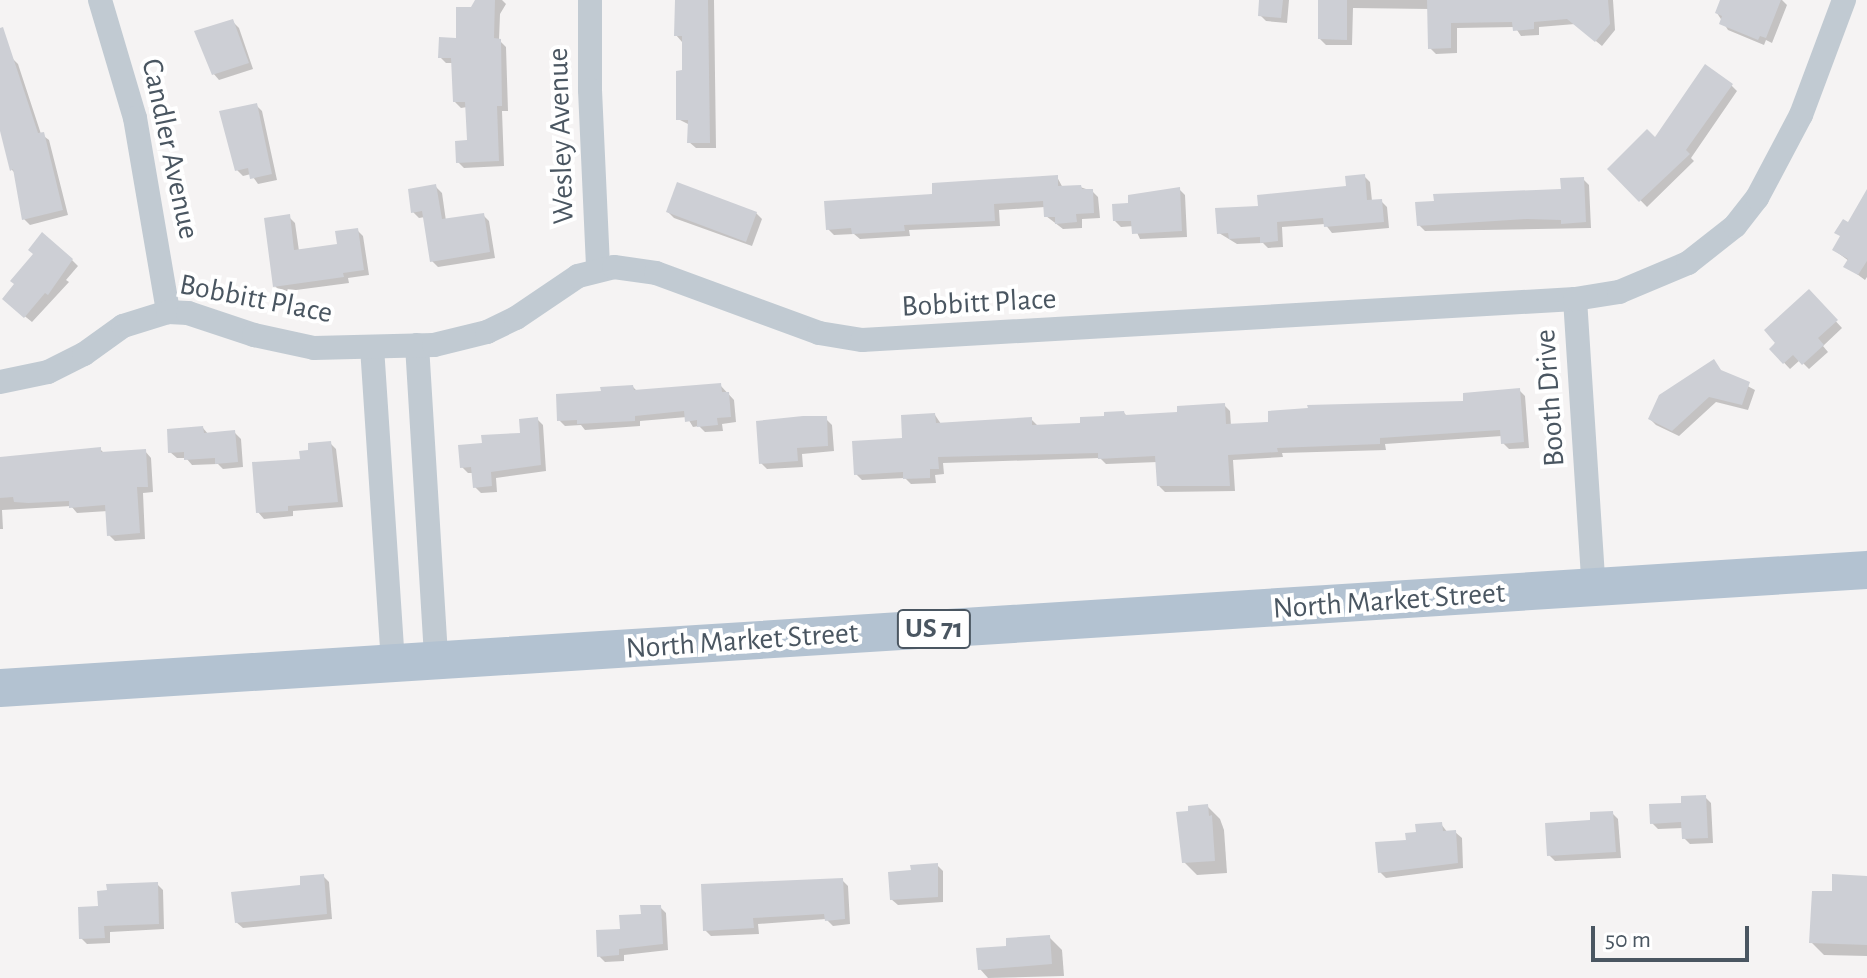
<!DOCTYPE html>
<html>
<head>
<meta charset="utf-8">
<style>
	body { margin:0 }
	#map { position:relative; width:1867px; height:978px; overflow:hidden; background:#f5f3f3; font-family:"Alegreya Sans",sans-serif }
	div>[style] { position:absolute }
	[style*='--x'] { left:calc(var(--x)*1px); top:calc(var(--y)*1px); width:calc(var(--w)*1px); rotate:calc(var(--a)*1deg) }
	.shadow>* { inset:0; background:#0003 }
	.building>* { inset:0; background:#cdcfd5 }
	.street>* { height:24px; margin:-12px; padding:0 12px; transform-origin:12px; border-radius:12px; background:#c1cad2 }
	.primary>* { height:38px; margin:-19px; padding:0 19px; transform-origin:19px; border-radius:19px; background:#b3c2d1 }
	span { translate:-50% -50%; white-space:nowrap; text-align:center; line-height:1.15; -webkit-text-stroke:8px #fff; paint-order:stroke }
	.shield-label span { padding:2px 6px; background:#fff; border:2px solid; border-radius:6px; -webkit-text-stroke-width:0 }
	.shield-label { font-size:28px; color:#4a5661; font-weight:700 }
	.street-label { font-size:30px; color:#4a5661 }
	.scale { position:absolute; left:1591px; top:926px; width:158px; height:36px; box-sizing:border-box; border:4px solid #4a5661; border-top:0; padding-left:10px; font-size:24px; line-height:28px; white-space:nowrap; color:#4a5661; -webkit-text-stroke:6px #fff; paint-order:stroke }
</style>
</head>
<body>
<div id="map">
	<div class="shadow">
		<i style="clip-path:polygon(477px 0,502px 0,506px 4px,500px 14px,499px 40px,506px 47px,508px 111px,502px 111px,504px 166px,464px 168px,458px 162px,469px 142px,467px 107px,461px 108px,455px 102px,453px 63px,446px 63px,440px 57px,458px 40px)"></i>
		<i style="clip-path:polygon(677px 0,714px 0,716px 148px,696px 148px,689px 142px,690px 125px,678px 119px,684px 72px,682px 42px,676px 35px)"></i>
		<i style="clip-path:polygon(1261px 0,1289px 0,1287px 23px,1266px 21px,1260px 15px)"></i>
		<i style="clip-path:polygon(1320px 0,1613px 0,1615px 30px,1602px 46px,1575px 24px,1539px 27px,1539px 35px,1521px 36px,1515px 27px,1457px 28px,1457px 53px,1436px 54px,1430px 48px,1429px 9px,1353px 8px,1352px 45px,1326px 45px,1320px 39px)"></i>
		<i style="clip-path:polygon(1722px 0,1782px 0,1787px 5px,1772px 43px,1766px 40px,1764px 45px,1728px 30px,1717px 13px)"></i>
		<i style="clip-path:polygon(233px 22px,239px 28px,253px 69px,219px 80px,213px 73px)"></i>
		<i style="clip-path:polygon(12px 58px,18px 64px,41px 134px,49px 140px,68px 215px,30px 225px,24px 219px,16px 174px,12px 170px,0 62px)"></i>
		<i style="clip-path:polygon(1731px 85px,1737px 91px,1691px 158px,1694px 161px,1647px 207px,1610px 169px)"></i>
		<i style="clip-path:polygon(256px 105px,262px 111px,277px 180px,258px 184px,251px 174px,243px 176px,237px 170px)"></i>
		<i style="clip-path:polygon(1364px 176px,1370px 182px,1372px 201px,1381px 201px,1387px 207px,1389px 228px,1332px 233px,1325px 224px,1282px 227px,1283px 247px,1268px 248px,1263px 243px,1237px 244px,1219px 233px,1260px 207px,1348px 187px)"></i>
		<i style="clip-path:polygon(1057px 177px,1063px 188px,1080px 187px,1092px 191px,1098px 197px,1100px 218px,1082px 219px,1082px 228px,1063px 229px,1046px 216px,1045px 207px,999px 210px,1000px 226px,909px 230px,910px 236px,860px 239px,854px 234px,834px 235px,828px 229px,934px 196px)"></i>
		<i style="clip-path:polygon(1583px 179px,1589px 185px,1591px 228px,1425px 231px,1419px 225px,1563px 191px)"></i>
		<i style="clip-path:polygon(436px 187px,442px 193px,446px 221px,483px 215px,489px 221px,495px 258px,438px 267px,432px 261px,425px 217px,419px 218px,413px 212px)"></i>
		<i style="clip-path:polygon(1179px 189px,1185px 195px,1187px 237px,1140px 239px,1134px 226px,1121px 227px,1115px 221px,1130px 205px)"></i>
		<i style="clip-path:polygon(1867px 206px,1867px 277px,1865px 280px,1846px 266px,1849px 261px,1834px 250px,1848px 225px)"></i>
		<i style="clip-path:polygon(668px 212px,756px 213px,762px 219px,752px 246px,674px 218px)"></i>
		<i style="clip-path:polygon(289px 217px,295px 223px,299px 251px,339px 245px,357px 230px,363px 236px,369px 275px,348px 278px,349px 283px,281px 292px,275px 286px)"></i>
		<i style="clip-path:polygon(35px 254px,72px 260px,78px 266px,66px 280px,69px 282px,32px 322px,11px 305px)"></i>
		<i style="clip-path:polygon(1809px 292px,1842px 328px,1823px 346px,1828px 352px,1809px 369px,1800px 360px,1790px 369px,1771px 349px)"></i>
		<i style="clip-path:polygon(1713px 361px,1723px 373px,1755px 390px,1748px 410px,1716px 402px,1679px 436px,1656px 425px,1650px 419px)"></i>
		<i style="clip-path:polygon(720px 385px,734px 400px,736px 422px,722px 424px,723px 431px,705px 432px,699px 426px,693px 427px,687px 417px,640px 421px,640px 426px,585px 430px,581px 425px,565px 426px,559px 420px,603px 393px,633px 387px,638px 392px)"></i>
		<i style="clip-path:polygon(1519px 390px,1525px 396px,1529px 448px,1509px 449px,1503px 443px,1502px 436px,1385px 444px,1386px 450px,1282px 453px,1283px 457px,1233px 460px,1235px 491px,1165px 492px,1159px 486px,1158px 462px,1106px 464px,1100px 458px,943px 463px,944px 474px,935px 475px,936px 483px,911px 484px,905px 478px,862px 480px,856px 474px,935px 415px,941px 424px,1031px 419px,1037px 425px,1082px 425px,1124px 413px,1128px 417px,1179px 414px,1224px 405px,1230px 411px,1231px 426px,1465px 403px)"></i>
		<i style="clip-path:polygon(537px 419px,543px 425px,546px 471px,496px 478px,497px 492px,481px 493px,475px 487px,474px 473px,468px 473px,462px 467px,484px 445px,522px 435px)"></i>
		<i style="clip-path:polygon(826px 419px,832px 425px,834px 451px,802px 454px,803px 467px,767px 469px,761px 463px)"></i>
		<i style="clip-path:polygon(203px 428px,209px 435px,235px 433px,241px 439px,243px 467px,223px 469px,218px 464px,192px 465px,186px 458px,177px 458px,170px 452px)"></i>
		<i style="clip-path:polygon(330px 443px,336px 449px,343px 507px,293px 511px,293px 516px,264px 519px,258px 512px,302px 461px)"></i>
		<i style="clip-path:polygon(100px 449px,105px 454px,145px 451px,151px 458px,153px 492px,143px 493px,145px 539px,115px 541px,109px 535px,108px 511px,77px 513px,71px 506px,2px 510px,3px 529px,0 529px,0 459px)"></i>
		<i style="clip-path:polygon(1705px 797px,1711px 803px,1713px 843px,1690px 844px,1684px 838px,1683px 828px,1658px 829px,1652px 823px)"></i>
		<i style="clip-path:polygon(1207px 806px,1220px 819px,1224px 830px,1227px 873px,1197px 875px,1184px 862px)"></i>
		<i style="clip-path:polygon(1612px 813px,1618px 819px,1621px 858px,1555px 861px,1549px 855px,1592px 822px)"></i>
		<i style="clip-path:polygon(1441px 824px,1448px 833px,1455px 832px,1462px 838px,1463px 868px,1386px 878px,1380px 872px,1408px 842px)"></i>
		<i style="clip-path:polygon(937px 865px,943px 871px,943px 902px,898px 905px,891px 899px,913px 872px)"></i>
		<i style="clip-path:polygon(323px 876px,329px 882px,332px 919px,243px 928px,236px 922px)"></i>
		<i style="clip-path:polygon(1867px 878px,1867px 956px,1824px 955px,1811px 942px,1834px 894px)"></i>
		<i style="clip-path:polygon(842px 880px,848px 886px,850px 924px,833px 926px,826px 919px,758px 924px,759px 934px,711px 936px,705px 930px)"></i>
		<i style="clip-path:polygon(157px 884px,163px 890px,164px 929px,110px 932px,110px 943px,87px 944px,81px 938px)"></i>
		<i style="clip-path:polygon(660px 907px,666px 913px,668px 950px,624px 955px,624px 961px,605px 962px,599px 956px,622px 931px)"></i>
		<i style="clip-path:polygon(1049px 937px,1062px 950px,1064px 976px,988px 978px,980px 969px)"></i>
	</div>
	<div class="building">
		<i style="clip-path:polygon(475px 0,495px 0,494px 38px,501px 39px,502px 106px,497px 106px,499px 161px,456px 163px,455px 141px,467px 140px,465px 102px,453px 102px,451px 58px,438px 58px,439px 37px,456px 38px,456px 7px,471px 7px)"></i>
		<i style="clip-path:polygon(675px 0,708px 0,710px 143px,687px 143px,688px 120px,676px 120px,676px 71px,682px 70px,682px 36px,674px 36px)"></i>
		<i style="clip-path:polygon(1259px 0,1283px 0,1281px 18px,1258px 16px)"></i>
		<i style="clip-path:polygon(1318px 0,1347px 0,1347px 40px,1318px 39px)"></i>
		<i style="clip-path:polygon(1427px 0,1608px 0,1610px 24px,1595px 42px,1567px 19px,1534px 22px,1534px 29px,1513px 31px,1512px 22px,1451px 23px,1451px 48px,1428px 49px)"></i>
		<i style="clip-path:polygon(1720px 0,1781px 0,1766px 38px,1760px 36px,1758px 40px,1719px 24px,1722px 16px,1715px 13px)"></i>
		<i style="clip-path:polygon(233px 19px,249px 63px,212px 75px,194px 31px)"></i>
		<i style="clip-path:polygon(3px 27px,38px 133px,44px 132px,63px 210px,22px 220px,13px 169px,10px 171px,0 131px,0 28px)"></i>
		<i style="clip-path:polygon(1705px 64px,1733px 84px,1686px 150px,1690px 154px,1639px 202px,1607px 169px,1647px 129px,1655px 137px)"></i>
		<i style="clip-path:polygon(257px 103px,272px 174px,250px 179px,248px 168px,235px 171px,219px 111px)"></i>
		<i style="clip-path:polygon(1365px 174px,1367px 200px,1382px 199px,1384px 222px,1324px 227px,1323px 218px,1277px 222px,1278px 241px,1260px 243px,1260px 237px,1229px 239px,1228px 233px,1217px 234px,1215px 208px,1258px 206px,1257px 195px,1346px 186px,1345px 176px)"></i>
		<i style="clip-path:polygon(1058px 175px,1058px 186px,1081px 185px,1082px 189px,1093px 189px,1094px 213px,1076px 214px,1077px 222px,1055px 224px,1055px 217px,1044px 217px,1043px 201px,994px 204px,995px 221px,904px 225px,905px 231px,852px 234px,851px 228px,826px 230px,824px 201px,932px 194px,932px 183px)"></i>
		<i style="clip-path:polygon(1584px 177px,1586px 222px,1561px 224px,1561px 220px,1527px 219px,1417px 226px,1415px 202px,1434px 201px,1433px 194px,1561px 189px,1560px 178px)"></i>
		<i style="clip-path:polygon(677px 182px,757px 212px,746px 242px,666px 212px)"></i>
		<i style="clip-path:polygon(436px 184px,442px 219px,484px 213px,490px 252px,430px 262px,422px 211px,411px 213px,408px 189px)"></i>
		<i style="clip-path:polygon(1180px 187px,1182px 231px,1132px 234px,1131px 221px,1113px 221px,1112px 204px,1128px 203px,1128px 195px)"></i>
		<i style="clip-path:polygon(1867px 189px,1867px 261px,1858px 275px,1843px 267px,1848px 259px,1832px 250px,1840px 236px,1834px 233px,1843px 219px,1848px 222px)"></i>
		<i style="clip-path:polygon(290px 214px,294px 250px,337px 244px,335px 231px,358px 228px,364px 270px,343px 273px,344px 277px,273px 287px,264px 218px)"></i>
		<i style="clip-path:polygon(42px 232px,73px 259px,48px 295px,45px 293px,24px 318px,2px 299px,14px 284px,10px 281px,33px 254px,28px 250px)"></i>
		<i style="clip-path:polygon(1809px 289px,1838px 320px,1818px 338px,1824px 345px,1802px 365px,1793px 355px,1783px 364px,1769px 349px,1775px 343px,1764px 330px)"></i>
		<i style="clip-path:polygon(1714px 359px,1721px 370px,1750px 382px,1742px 405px,1709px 397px,1672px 431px,1648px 419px,1659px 395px)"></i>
		<i style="clip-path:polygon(721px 383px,722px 392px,729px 392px,731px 417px,717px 418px,718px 425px,697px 427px,697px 420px,685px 422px,684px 411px,635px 416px,635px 421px,577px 424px,577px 420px,557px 421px,556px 394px,601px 391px,600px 387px,633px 385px,634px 390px)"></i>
		<i style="clip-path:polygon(1520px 388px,1524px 442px,1501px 444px,1500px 430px,1380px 438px,1380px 444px,1277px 448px,1278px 452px,1228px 455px,1230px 486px,1157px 486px,1155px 456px,1098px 459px,1098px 453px,938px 457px,939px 469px,930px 469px,930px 478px,903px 479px,903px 472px,854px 475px,852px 441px,902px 438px,901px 415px,935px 413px,936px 423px,1032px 417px,1032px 425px,1080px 423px,1080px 417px,1104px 416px,1104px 412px,1124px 411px,1125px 415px,1177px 412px,1177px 406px,1225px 403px,1226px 424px,1268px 422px,1268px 411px,1308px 408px,1307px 405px,1463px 401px,1463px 393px)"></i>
		<i style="clip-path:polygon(803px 416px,827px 416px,828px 446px,797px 448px,798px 461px,759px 464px,756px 421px)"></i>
		<i style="clip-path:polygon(538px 417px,541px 465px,491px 472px,492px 486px,473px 488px,471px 467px,460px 468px,458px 445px,482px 443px,481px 435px,520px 433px,519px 419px)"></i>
		<i style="clip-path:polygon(203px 426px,204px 433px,235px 430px,238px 462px,215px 464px,215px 458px,184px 460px,184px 452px,168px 453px,167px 429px)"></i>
		<i style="clip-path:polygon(331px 441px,338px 502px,288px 506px,288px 511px,256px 513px,252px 462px,300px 459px,299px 451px,308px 450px,308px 443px)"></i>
		<i style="clip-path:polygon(101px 447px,101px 452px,146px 449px,148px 487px,137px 487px,140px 533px,107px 536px,105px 505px,69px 508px,69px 501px,28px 503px,14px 502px,13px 497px,0 498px,0 457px)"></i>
		<i style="clip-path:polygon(1706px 795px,1708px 838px,1682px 839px,1681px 822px,1650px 824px,1649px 804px,1681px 803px,1681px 796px)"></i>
		<i style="clip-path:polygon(1208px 804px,1209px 816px,1212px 815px,1215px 861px,1182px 863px,1176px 812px,1188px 811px,1188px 806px)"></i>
		<i style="clip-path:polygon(1613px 811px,1616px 852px,1547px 856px,1545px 823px,1590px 820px,1590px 812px)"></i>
		<i style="clip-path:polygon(1442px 822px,1443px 831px,1456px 830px,1458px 863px,1378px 873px,1375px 842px,1406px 840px,1405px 833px,1416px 832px,1415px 824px)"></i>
		<i style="clip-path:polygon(938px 863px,938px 897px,890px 900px,888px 872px,911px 870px,910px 865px)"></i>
		<i style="clip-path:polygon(324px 874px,327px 914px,235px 923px,231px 892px,300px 885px,300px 876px)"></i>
		<i style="clip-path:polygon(1832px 874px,1867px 876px,1867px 945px,1809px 943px,1812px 891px,1832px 891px)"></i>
		<i style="clip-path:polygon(843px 878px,845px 919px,825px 921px,824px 914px,753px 918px,754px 928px,703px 931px,701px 884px)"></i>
		<i style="clip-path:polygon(158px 882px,159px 924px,104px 926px,105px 938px,79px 939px,78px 907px,98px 906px,97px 891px,107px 890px,106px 884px)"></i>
		<i style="clip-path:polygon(640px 905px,661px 905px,663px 944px,619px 949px,619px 955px,597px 957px,596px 930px,620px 929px,619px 915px,641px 914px)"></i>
		<i style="clip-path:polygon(1050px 935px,1052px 964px,978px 970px,976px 948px,1006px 946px,1006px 938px)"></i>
	</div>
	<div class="street">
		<i style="--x:100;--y:0;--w:123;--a:73.5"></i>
		<i style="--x:135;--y:118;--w:197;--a:80.3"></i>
		<i style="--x:590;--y:0;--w:90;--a:90"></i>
		<i style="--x:590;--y:90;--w:179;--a:87.4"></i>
		<i style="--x:1575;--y:299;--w:291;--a:86.3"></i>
		<i style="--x:417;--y:345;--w:316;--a:86.5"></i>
		<i style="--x:372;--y:347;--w:315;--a:86.2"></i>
		<i style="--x:0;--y:382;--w:49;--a:-11.8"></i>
		<i style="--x:48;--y:372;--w:40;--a:-26.6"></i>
		<i style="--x:84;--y:354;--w:48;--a:-35.7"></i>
		<i style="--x:123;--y:326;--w:47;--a:-17.3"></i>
		<i style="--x:168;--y:312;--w:20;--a:3"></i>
		<i style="--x:188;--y:313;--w:70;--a:18.4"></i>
		<i style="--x:254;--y:335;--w:61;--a:12.2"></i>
		<i style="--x:314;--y:348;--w:120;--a:-1.4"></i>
		<i style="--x:434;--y:345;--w:55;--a:-13.8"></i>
		<i style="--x:487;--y:332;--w:32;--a:-26"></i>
		<i style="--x:516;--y:318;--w:75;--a:-34.1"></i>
		<i style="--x:578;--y:276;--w:37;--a:-14"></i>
		<i style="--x:614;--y:267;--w:42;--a:8.1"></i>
		<i style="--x:656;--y:273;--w:174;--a:20.2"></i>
		<i style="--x:819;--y:333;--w:44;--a:9.2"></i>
		<i style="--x:862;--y:340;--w:714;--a:-3.29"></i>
		<i style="--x:1575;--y:299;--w:45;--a:-9"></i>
		<i style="--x:1619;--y:292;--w:75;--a:-22.8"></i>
		<i style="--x:1688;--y:263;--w:60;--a:-38.2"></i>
		<i style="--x:1735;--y:226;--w:36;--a:-52"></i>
		<i style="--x:1757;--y:198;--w:94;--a:-62.1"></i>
		<i style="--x:1801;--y:115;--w:123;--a:-69.5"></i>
	</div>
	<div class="primary">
		<i style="--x:0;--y:688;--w:1871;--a:-3.62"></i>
	</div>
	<div class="shield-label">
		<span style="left:934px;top:629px">US 71</span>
	</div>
	<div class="street-label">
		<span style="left:561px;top:136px;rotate:-92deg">Wesley Avenue</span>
		<span style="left:170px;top:149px;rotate:78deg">Candler Avenue</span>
		<span style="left:256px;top:299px;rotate:11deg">Bobbitt Place</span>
		<span style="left:979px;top:303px;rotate:-3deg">Bobbitt Place</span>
		<span style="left:1550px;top:398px;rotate:-94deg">Booth Drive</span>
		<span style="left:1389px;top:601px;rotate:-4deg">North Market Street</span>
		<span style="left:742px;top:641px;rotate:-4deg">North Market Street</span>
	</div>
	<div class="scale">50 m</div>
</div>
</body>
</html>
